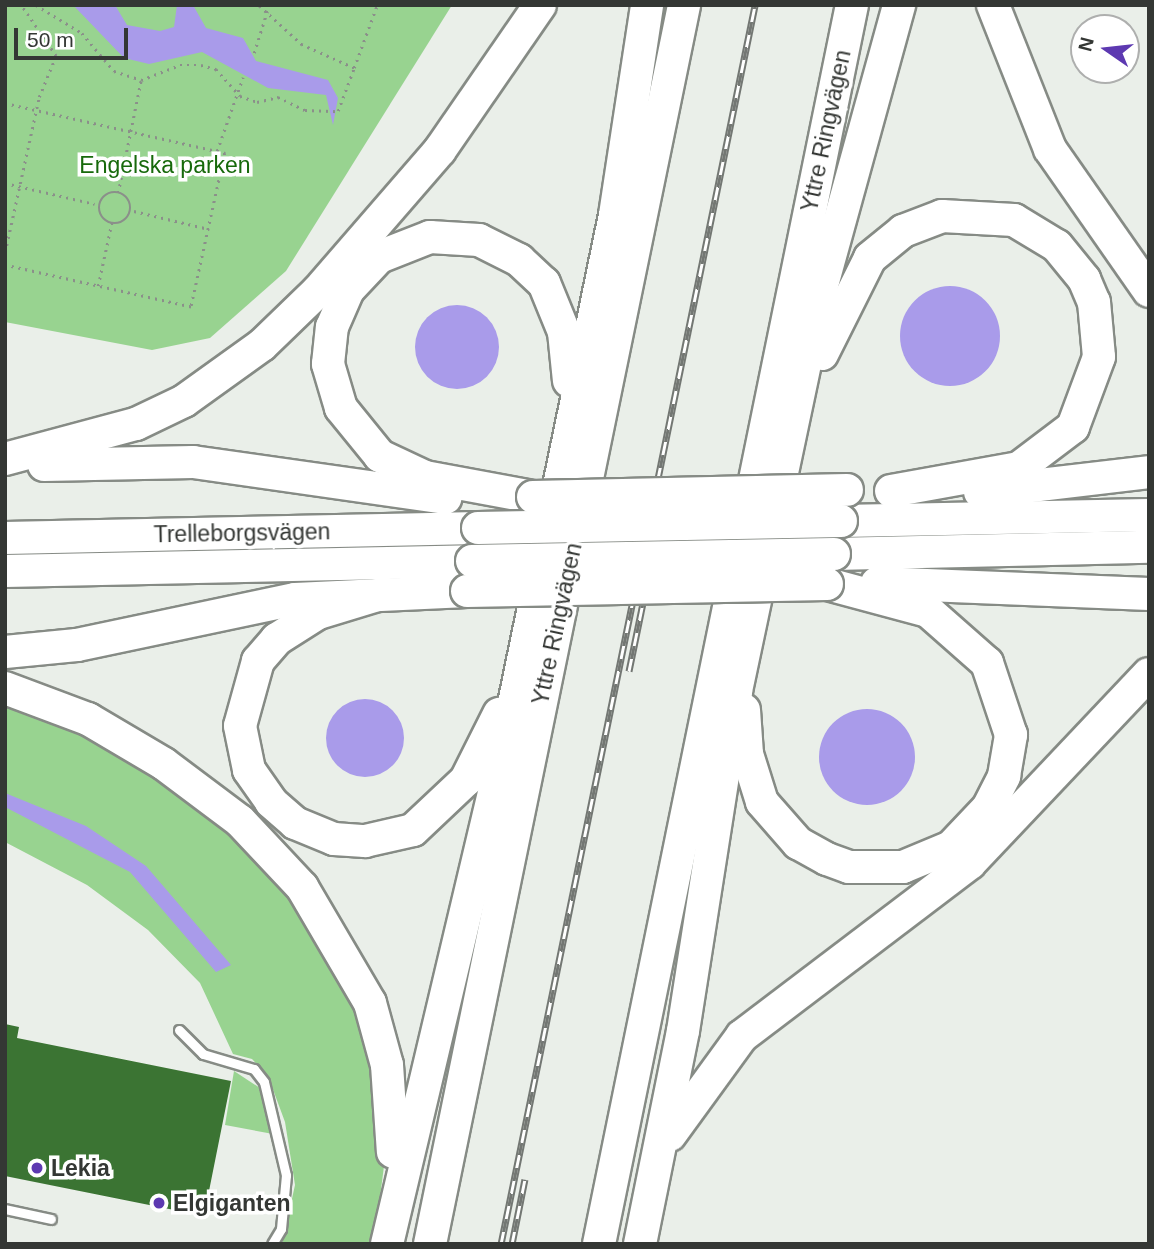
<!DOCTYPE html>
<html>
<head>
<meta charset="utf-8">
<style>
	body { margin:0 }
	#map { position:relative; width:1154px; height:1249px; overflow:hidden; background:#eaefe9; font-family:Arial,sans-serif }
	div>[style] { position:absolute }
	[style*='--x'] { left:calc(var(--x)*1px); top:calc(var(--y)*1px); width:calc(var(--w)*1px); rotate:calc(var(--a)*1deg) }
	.green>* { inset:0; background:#98d390 }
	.water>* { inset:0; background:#a99bea }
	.round { border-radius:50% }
	.building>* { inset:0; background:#3b7433 }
	.path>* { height:2.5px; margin-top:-1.25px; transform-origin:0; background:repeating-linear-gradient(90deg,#8b8f8a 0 2px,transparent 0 7px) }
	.path>.ring { margin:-1.25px; padding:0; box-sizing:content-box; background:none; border:2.5px solid #8b8f8a; border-radius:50% }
	.roads { filter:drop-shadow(2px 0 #868b85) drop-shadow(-2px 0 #868b85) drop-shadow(0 2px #868b85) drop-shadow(0 -2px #868b85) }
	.lane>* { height:9px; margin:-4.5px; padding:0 4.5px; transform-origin:4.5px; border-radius:4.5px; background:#fff }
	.highway>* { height:32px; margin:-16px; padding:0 16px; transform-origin:16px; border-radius:16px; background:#fff }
	.rail>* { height:7px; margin-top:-3.5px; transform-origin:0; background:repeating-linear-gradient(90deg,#fff 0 13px,#737773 0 26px); box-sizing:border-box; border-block:2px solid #737773 }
	.bridges { filter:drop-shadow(2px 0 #868b85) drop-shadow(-2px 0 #868b85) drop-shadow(0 2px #868b85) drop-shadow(0 -2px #868b85) }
	.highway-bridge>* { height:32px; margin:-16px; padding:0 16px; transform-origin:16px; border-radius:16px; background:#fff }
	.dots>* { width:19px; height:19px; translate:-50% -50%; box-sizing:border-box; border:4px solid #fff; border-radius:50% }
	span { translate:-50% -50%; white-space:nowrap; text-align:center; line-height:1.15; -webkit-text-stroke:7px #fff; paint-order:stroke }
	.street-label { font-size:23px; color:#343734 }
	.park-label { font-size:23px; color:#17690b }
	.poi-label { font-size:23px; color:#343734; font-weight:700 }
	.left { translate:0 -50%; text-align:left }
	.frame { position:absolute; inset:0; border:7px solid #343734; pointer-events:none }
	.north { position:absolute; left:1070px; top:14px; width:70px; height:70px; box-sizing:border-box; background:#fff; border:2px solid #aeafae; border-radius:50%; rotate:284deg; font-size:19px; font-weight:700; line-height:28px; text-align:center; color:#343734 }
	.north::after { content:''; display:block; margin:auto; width:24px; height:32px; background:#5d39b1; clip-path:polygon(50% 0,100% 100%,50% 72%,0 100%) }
	.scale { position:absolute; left:14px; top:28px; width:114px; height:32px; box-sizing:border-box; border:4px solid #343734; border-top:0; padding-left:9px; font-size:21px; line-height:24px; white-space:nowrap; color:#343734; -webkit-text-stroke:5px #fff; paint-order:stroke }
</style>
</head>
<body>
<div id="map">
	<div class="green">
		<i style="clip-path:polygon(5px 5px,452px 5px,286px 271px,210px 338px,152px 350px,5px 322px)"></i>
		<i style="clip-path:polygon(5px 697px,90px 730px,247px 837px,358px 992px,388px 1135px,374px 1244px,282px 1244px,295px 1185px,285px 1122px,268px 1076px,252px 1059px,233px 1054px,200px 983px,148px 930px,87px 885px,5px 842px)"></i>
		<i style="clip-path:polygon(234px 1071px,260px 1088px,273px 1134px,225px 1125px)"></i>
	</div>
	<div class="water">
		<i style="clip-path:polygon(73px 5px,115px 5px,127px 25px,160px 31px,174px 27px,177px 5px,193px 5px,206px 28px,243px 38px,256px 61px,328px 80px,338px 98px,333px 125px,326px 95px,268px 88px,202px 52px,149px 64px,124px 58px)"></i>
		<i class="round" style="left:900px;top:286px;width:100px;height:100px"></i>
		<i class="round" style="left:415px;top:305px;width:84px;height:84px"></i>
		<i class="round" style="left:326px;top:699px;width:78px;height:78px"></i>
		<i class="round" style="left:819px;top:709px;width:96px;height:96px"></i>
		<i style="clip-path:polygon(5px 793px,86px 826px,146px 866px,231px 965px,216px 972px,130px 872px,5px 807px)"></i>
	</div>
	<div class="building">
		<i style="clip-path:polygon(5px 1024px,19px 1027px,17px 1038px,231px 1081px,204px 1216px,5px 1176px)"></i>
	</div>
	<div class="path">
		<i style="--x:36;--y:5;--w:54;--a:31.3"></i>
		<i style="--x:82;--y:33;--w:50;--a:49.9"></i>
		<i style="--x:114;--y:71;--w:28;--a:18"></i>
		<i style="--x:141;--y:80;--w:42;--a:-21"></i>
		<i style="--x:180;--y:65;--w:21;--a:0"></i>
		<i style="--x:201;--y:65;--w:16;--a:15"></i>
		<i style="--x:216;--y:69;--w:36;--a:48"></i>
		<i style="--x:240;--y:96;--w:18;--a:19"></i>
		<i style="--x:257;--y:102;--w:22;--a:-13"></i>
		<i style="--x:278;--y:97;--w:30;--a:26"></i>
		<i style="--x:305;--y:110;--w:33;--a:2"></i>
		<i style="--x:338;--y:111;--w:46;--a:-69.6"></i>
		<i style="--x:354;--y:68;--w:57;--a:-156.1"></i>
		<i style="--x:302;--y:45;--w:59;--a:-137.7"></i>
		<i style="--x:254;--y:53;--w:50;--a:-72.6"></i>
		<i style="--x:354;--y:68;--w:67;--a:-69.9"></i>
		<i style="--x:5;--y:103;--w:226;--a:12.8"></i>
		<i style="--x:225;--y:153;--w:158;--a:102.4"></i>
		<i style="--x:191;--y:307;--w:191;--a:-167.3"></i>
		<i style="--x:217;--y:151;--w:78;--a:-70.6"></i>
		<i style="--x:5;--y:183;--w:92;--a:13.1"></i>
		<i class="ring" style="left:99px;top:192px;width:29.5px;height:29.5px"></i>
		<i style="--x:118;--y:193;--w:115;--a:-78.5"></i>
		<i style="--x:134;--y:211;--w:77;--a:13.5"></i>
		<i style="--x:5;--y:252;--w:159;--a:-77.6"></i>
		<i style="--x:39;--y:97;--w:44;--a:-67.5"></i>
		<i style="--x:56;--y:56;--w:62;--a:-124.5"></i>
		<i style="--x:98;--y:286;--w:66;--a:-77.8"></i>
	</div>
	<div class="roads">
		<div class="lane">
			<i style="--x:179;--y:1030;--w:34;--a:45"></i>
			<i style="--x:203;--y:1054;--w:53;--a:16.4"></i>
			<i style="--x:254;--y:1069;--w:16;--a:52"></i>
			<i style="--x:264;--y:1082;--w:96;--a:76.7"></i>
			<i style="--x:286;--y:1175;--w:54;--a:95.3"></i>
			<i style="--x:281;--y:1229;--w:17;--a:121"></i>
			<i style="--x:5;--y:1209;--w:47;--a:12.3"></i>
		</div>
		<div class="highway">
			<i style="--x:993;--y:5;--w:155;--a:68.4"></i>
			<i style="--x:1050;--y:149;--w:173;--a:55.1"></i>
			<i style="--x:822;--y:354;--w:107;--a:-63.4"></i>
			<i style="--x:870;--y:258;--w:43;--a:-39.3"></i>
			<i style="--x:903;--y:231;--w:42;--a:-21"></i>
			<i style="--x:942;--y:216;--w:72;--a:3.2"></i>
			<i style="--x:1014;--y:220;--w:50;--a:31.2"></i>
			<i style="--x:1057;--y:246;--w:43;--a:50.7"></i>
			<i style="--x:1084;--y:279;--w:25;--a:67"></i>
			<i style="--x:1094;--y:302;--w:55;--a:84.8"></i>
			<i style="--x:1099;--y:357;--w:75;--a:110.4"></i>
			<i style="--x:1073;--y:427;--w:68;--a:142.8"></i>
			<i style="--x:1019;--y:468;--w:130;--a:169.8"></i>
			<i style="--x:5;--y:459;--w:136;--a:-15"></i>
			<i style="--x:136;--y:424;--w:53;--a:-25.6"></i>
			<i style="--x:184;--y:401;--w:96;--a:-35.7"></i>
			<i style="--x:262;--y:345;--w:78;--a:-44"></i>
			<i style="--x:318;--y:291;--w:186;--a:-49.1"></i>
			<i style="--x:440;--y:150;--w:176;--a:-55.4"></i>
			<i style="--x:44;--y:465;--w:149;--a:-1.2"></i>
			<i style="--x:193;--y:462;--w:255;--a:8.1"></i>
			<i style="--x:980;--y:492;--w:170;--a:-6.7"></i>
			<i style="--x:533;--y:497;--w:110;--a:-169.5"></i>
			<i style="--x:425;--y:477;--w:50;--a:-155"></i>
			<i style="--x:380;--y:456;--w:62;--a:-129.1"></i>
			<i style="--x:341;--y:408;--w:46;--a:-106.5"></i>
			<i style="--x:328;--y:364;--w:37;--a:-84"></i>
			<i style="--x:332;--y:327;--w:40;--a:-66.6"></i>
			<i style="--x:348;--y:290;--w:45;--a:-46.8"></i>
			<i style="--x:379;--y:257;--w:55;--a:-21.4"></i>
			<i style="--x:430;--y:237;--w:49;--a:3.5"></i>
			<i style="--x:479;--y:240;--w:45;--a:26.6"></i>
			<i style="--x:519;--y:260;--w:34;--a:43"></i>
			<i style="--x:544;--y:283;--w:53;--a:67.8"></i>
			<i style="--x:564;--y:332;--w:49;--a:84.2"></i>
			<i style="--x:841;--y:521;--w:308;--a:-1.1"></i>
			<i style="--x:5;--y:538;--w:473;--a:-1.2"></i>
			<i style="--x:834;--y:554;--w:315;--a:-1.3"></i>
			<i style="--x:5;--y:571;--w:467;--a:-1.2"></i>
			<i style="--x:877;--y:583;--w:272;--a:2.3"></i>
			<i style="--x:381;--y:594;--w:66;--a:163.2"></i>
			<i style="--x:318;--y:613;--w:49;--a:147.6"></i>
			<i style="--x:277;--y:639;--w:29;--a:131"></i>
			<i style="--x:258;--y:661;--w:67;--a:105.5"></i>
			<i style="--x:240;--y:726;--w:45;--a:78.4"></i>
			<i style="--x:249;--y:770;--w:39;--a:55"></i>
			<i style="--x:271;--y:802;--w:32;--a:41"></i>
			<i style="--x:295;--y:823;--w:42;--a:22.3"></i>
			<i style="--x:334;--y:839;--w:31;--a:4"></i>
			<i style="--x:365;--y:841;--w:49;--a:-12.9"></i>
			<i style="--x:413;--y:830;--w:73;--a:-43.3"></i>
			<i style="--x:466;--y:780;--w:74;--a:-63.4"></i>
			<i style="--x:5;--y:652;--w:72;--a:-5.6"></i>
			<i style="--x:77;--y:645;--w:223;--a:-11.9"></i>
			<i style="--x:295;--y:599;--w:172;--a:-2.7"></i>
			<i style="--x:5;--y:688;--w:89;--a:20.5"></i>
			<i style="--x:88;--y:719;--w:88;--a:30.6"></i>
			<i style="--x:164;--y:764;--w:95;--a:36.9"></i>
			<i style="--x:240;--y:821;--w:91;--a:46.8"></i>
			<i style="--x:302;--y:887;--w:134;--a:59.6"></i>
			<i style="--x:370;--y:1003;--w:64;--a:74.7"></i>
			<i style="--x:387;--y:1065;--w:87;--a:86.1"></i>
			<i style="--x:744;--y:710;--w:44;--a:86.1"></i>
			<i style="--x:747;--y:754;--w:50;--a:72.6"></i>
			<i style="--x:762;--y:802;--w:55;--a:48.7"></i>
			<i style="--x:798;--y:843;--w:33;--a:29"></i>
			<i style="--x:827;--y:859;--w:23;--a:20"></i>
			<i style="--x:849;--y:867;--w:54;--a:0"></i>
			<i style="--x:903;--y:867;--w:52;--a:-22.6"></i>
			<i style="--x:951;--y:847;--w:54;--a:-46.5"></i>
			<i style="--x:988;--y:808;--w:36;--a:-63"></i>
			<i style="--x:1004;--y:776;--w:42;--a:-80.3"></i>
			<i style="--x:1011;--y:735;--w:76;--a:-108.4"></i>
			<i style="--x:987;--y:663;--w:79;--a:-138.6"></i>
			<i style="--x:928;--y:611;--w:105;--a:-165"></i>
			<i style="--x:670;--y:1135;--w:122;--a:-54"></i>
			<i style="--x:742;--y:1036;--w:286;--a:-37.2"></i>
			<i style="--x:970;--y:863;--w:260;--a:-46.6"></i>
			<i style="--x:387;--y:1244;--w:520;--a:-76.66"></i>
			<i style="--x:507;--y:738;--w:534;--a:-78.33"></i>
			<i style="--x:615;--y:215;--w:212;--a:-81.3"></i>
			<i style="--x:430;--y:1244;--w:1265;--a:-78.41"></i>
			<i style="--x:599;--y:1244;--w:1265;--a:-78.46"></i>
			<i style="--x:640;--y:1244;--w:217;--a:-78.6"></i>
			<i style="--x:683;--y:1031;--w:344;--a:-81.1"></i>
			<i style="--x:736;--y:691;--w:404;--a:-78.1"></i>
			<i style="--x:819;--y:296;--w:302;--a:-74.6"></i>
		</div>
	</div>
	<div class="rail">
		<i style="--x:629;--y:671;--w:130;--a:-78.4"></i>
		<i style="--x:501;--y:1244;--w:1265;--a:-78.41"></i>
		<i style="--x:512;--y:1244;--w:66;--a:-78.7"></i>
	</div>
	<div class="bridges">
		<div class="highway-bridge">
			<i style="--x:533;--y:497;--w:314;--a:-1.3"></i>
			<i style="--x:478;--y:528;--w:363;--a:-1.1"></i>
			<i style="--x:472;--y:561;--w:362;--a:-1.1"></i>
			<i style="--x:467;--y:591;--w:360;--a:-1.1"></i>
		</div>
	</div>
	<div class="dots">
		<i style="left:37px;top:1168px;background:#5d39b1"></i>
		<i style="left:159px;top:1203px;background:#5d39b1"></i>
	</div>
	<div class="street-label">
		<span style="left:826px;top:131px;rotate:-78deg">Yttre Ringvägen</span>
		<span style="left:242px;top:533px;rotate:-1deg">Trelleborgsvägen</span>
		<span style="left:557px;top:624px;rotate:-78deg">Yttre Ringvägen</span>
	</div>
	<div class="park-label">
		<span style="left:165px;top:165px">Engelska parken</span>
	</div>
	<div class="poi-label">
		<span class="left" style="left:51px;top:1168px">Lekia</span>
		<span class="left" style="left:173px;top:1203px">Elgiganten</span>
	</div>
	<div class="frame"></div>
	<div class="north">N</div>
	<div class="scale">50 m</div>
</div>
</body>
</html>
